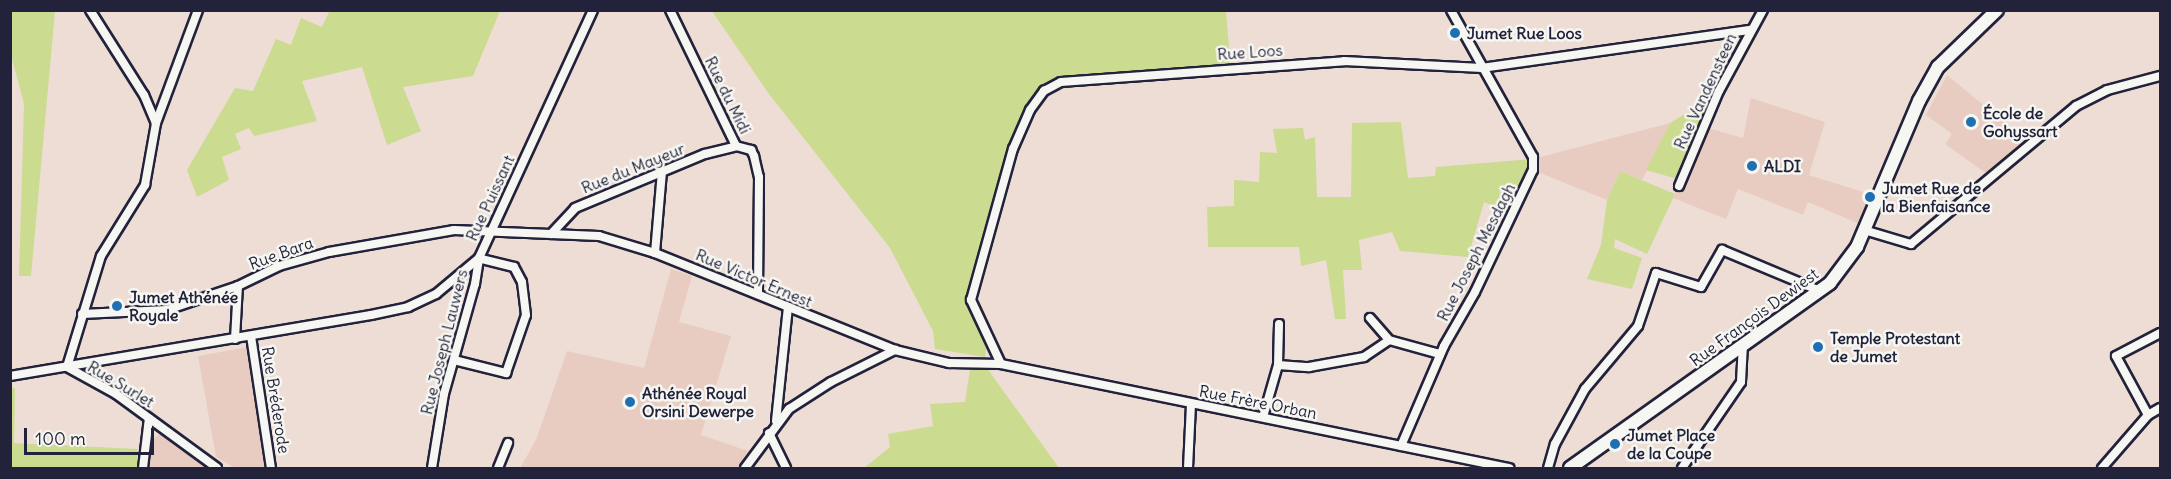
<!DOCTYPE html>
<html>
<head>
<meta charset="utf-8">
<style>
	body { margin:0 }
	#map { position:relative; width:2171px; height:479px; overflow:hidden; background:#eeddd5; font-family:Delius,sans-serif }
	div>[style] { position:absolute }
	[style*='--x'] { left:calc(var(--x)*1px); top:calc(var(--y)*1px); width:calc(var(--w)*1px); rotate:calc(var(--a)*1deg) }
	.built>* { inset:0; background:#e8ccc1 }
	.green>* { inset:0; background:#cbdb90 }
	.roads { filter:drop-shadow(2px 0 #22223b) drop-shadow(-2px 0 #22223b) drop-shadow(0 2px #22223b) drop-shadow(0 -2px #22223b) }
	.street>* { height:8px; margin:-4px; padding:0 4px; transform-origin:4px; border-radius:4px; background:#f6f6f2 }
	.secondary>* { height:12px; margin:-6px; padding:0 6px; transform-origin:6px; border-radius:6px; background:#f6f6f2 }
	.dots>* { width:16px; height:16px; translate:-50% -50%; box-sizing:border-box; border:3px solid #f6f6f2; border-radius:50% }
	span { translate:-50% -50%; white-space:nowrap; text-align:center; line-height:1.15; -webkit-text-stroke:5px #f6f6f2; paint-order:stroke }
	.poi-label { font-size:16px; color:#22223b; font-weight:700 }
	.left { translate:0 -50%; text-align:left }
	.street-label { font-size:16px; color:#22223b }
	.frame { position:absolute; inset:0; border:12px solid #22223b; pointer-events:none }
	.scale { position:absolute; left:24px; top:428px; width:130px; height:27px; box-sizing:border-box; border:3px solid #22223b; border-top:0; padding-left:8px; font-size:18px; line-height:21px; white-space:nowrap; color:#22223b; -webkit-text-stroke:4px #f6f6f2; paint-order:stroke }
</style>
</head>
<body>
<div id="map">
	<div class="built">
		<i style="clip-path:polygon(1947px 75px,2025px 139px,1987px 174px,1945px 144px,1952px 134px,1926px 115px)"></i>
		<i style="clip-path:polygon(1751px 98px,1825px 122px,1809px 175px,1873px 195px,1857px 223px,1808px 202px,1803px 215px,1738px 189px,1726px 219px,1673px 198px,1704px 127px,1743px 138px)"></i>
		<i style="clip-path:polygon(1670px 123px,1642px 180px,1620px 171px,1607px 200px,1533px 170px,1533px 159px)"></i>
		<i style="clip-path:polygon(671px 269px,692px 276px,679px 322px,731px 336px,701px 435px,748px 451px,737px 468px,520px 468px,536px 440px,567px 351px,644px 368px)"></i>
		<i style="clip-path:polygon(248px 347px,267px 468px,235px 468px,216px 457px,198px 356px)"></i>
		<i style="clip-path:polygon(162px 433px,208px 468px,148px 468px,150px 440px)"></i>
	</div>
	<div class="green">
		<i style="clip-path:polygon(330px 10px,500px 11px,473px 76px,403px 87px,421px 131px,387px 145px,362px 67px,302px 81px,317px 121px,254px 136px,249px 128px,235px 134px,241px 149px,222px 157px,229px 180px,197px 197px,187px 170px,235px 88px,253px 91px,276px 39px,291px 45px,301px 18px,322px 27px)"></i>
		<i style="clip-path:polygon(10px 11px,55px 11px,31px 276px,19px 276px,24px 104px,11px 55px)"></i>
		<i style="clip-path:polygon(712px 11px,1226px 11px,1230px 59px,1227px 69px,1044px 91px,1030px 110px,994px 211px,971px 300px,988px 339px,985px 357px,935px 349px,933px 331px,890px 248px,769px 94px)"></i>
		<i style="clip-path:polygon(1703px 103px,1707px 118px,1681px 180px,1646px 170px,1670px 123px)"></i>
		<i style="clip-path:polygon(1401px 122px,1408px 178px,1435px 176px,1436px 167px,1533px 159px,1510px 212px,1484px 202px,1468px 257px,1400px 251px,1392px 232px,1359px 240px,1362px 270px,1343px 270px,1346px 319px,1335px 319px,1326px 260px,1301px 266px,1299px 247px,1208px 247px,1207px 207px,1234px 206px,1234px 180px,1259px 182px,1260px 152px,1277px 153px,1273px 129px,1303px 128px,1305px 140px,1315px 137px,1317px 197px,1351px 197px,1352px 123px)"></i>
		<i style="clip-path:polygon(1620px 171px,1675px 194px,1647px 254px,1615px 239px,1614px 248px,1642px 258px,1632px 289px,1587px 279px,1601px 245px,1607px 200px)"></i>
		<i style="clip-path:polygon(971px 363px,984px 364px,1059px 468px,864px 468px,890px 447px,888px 434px,933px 426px,930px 404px,965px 402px)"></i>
		<i style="clip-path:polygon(11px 388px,15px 388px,14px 443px,138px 449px,137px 468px,11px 468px)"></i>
	</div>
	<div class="roads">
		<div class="street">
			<i style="--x:90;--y:10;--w:101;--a:57.6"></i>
			<i style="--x:144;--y:95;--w:30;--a:67"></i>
			<i style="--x:670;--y:10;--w:151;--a:64.1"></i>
			<i style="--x:736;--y:146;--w:16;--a:15"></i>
			<i style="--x:751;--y:150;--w:7;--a:63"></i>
			<i style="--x:754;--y:156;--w:22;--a:77"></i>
			<i style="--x:759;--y:177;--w:117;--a:90.5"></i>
			<i style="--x:1679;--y:186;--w:103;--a:-67.2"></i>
			<i style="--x:1719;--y:91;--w:92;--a:-61.5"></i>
			<i style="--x:1864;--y:230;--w:49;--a:16.6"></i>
			<i style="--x:1911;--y:244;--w:215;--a:-39.9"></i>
			<i style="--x:2076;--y:106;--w:35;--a:-27"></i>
			<i style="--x:2107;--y:90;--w:55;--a:-14.8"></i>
			<i style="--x:551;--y:234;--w:35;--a:-47"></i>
			<i style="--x:575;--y:208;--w:141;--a:-22.6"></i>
			<i style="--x:705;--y:154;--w:32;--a:-14"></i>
			<i style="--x:655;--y:253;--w:82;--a:-85.1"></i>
			<i style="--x:82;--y:314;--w:85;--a:-2.7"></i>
			<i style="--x:167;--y:310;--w:75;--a:-18.7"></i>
			<i style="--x:238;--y:286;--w:46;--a:-26"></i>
			<i style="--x:279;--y:266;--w:52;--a:-15.6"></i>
			<i style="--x:329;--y:252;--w:127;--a:-10"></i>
			<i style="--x:454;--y:230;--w:145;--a:2.4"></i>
			<i style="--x:599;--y:236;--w:59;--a:16.9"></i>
			<i style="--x:655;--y:253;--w:259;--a:22"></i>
			<i style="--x:895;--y:350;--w:56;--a:13.5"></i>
			<i style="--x:949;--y:363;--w:52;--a:1.1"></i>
			<i style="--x:1001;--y:364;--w:519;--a:11.57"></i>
			<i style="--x:1370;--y:318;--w:29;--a:49"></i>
			<i style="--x:1389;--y:340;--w:53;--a:15.4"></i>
			<i style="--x:251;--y:336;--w:134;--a:81.4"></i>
			<i style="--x:235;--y:339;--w:53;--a:-86.8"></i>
			<i style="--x:454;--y:360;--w:54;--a:14"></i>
			<i style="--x:506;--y:373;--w:61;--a:-71"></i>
			<i style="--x:526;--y:315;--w:33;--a:-97"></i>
			<i style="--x:522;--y:282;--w:17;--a:-118"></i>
			<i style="--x:514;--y:267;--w:36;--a:-166"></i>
			<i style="--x:1001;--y:364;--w:71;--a:-115.1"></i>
			<i style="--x:971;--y:300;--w:157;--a:-74.5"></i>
			<i style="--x:1013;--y:149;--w:43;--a:-66.4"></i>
			<i style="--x:1030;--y:110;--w:24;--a:-54"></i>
			<i style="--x:1044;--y:91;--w:19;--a:-28"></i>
			<i style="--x:1061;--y:82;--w:284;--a:-4.2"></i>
			<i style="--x:1344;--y:61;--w:138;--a:2.9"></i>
			<i style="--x:1482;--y:68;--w:271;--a:-8.1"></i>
			<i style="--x:1278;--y:365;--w:31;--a:4"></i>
			<i style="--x:1309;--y:367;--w:56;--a:-10.3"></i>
			<i style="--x:1364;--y:357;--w:30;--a:-34"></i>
			<i style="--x:67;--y:367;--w:116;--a:-73"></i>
			<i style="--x:101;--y:256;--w:84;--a:-58.2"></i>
			<i style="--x:145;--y:185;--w:63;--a:-79.9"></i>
			<i style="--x:156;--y:123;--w:121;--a:-69.6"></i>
			<i style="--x:67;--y:367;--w:56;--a:28.9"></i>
			<i style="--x:116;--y:394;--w:125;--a:36.2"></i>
			<i style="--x:10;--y:376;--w:366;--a:-9.6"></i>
			<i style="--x:371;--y:315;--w:38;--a:-12"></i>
			<i style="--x:408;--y:307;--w:31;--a:-25"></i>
			<i style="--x:436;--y:294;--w:56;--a:-39.9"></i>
			<i style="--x:479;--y:258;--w:273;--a:-65.3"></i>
			<i style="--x:2148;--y:415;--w:67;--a:-118.5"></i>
			<i style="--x:2116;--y:356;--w:50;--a:-27.6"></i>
			<i style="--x:1263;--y:417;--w:54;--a:-73.9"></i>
			<i style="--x:1278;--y:365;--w:41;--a:-88.6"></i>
			<i style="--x:776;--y:421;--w:115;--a:-84"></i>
			<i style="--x:769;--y:433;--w:39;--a:64"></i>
			<i style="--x:1401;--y:446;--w:109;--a:-66.7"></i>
			<i style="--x:1444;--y:346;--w:62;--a:-60.1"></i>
			<i style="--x:1475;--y:292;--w:135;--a:-64.6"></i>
			<i style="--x:1533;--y:170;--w:13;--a:-90"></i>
			<i style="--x:1533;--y:157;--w:168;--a:-119.2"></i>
			<i style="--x:143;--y:468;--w:50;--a:-83.2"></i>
			<i style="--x:432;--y:468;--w:75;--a:-80.8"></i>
			<i style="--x:444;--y:394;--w:114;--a:-74.3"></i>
			<i style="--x:475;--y:284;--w:26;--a:-81"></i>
			<i style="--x:498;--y:468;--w:27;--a:-68"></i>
			<i style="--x:745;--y:468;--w:74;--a:-53.3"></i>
			<i style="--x:789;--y:409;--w:50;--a:-32.7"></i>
			<i style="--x:831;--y:382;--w:72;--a:-26.6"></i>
			<i style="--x:1188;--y:468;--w:63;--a:-87.3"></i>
			<i style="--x:1548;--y:468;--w:25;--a:-74"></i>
			<i style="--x:1555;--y:444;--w:63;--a:-61.4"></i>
			<i style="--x:1585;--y:389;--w:82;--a:-49.9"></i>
			<i style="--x:1638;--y:326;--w:56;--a:-71.2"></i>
			<i style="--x:1656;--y:273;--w:47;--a:17.3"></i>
			<i style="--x:1701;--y:287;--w:43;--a:-60.4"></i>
			<i style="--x:1722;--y:250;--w:106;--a:22.7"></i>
			<i style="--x:1682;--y:468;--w:104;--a:-55.5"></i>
			<i style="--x:1741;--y:382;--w:35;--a:-87"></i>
			<i style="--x:2102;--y:468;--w:70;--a:-49"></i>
			<i style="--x:2148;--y:415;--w:14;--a:-30"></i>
		</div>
		<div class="secondary">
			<i style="--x:1570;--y:468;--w:319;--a:-35.4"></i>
			<i style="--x:1830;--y:283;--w:45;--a:-53.1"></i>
			<i style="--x:1857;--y:247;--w:159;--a:-67"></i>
			<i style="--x:1919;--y:101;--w:39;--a:-61"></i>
			<i style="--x:1938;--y:67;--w:82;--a:-44"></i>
		</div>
	</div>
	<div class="dots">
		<i style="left:1455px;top:33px;background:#1f6fb2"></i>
		<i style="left:1971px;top:122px;background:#1f6fb2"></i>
		<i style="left:1752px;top:166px;background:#1f6fb2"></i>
		<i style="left:1870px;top:197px;background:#1f6fb2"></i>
		<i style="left:117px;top:306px;background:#1f6fb2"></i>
		<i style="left:1818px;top:347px;background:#1f6fb2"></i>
		<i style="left:630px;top:402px;background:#1f6fb2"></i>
		<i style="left:1615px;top:444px;background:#1f6fb2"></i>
	</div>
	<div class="poi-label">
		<span class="left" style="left:1467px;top:33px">Jumet Rue Loos</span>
		<span class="left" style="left:1983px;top:122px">École de<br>Gohyssart</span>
		<span class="left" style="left:1764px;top:166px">ALDI</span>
		<span class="left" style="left:1882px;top:197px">Jumet Rue de<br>la Bienfaisance</span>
		<span class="left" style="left:129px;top:306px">Jumet Athénée<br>Royale</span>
		<span class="left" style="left:1830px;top:347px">Temple Protestant<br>de Jumet</span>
		<span class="left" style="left:642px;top:402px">Athénée Royal<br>Orsini Dewerpe</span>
		<span class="left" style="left:1627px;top:444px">Jumet Place<br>de la Coupe</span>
	</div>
	<div class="street-label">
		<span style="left:1250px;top:52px;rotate:-4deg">Rue Loos</span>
		<span style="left:1705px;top:91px;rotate:-65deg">Rue Vandensteen</span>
		<span style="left:728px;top:95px;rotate:64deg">Rue du Midi</span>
		<span style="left:633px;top:168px;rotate:-22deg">Rue du Mayeur</span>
		<span style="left:490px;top:198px;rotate:-65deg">Rue Puissant</span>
		<span style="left:1476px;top:252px;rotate:-63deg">Rue Joseph Mesdagh</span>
		<span style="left:281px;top:253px;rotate:-20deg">Rue Bara</span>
		<span style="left:754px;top:278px;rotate:23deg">Rue Victor Ernest</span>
		<span style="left:1754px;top:317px;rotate:-36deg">Rue François Dewiest</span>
		<span style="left:444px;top:342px;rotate:-76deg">Rue Joseph Lauwers</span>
		<span style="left:121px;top:384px;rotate:31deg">Rue Surlet</span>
		<span style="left:276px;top:400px;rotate:81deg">Rue Bréderode</span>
		<span style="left:1258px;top:402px;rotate:11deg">Rue Frère Orban</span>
	</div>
	<div class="frame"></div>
	<div class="scale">100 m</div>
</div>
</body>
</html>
